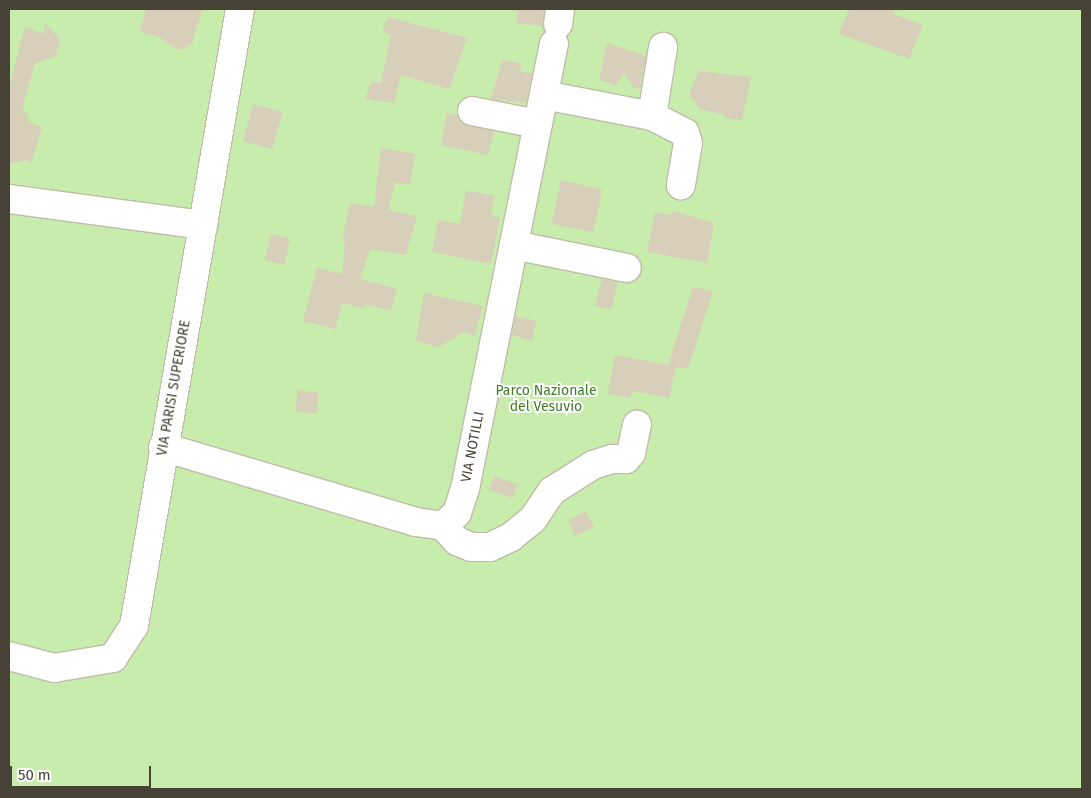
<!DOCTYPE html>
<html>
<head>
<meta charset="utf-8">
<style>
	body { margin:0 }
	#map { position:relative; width:1091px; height:798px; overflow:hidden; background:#f4f1e6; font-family:"Fira Sans",sans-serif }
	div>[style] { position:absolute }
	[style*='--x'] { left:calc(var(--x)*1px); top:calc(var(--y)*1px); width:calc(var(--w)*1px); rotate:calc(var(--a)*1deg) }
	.green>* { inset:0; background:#c7ecab }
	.building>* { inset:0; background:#d7cfba }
	.roads { filter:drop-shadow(1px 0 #c0bba8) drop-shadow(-1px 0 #c0bba8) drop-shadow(0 1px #c0bba8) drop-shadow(0 -1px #c0bba8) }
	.minor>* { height:28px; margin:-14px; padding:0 14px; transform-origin:14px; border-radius:14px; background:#fff }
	span { translate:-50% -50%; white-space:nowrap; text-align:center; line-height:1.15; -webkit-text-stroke:4px #fff; paint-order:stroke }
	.street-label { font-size:14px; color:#474235 }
	.park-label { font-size:14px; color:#3b7e23 }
	.frame { position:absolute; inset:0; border:10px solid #474235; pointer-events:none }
	.scale { position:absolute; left:10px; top:766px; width:141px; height:22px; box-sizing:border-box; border:2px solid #474235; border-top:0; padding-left:6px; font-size:15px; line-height:18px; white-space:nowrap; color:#474235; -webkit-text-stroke:4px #fff; paint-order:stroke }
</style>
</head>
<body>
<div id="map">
	<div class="green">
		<i style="clip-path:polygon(9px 9px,1082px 9px,1082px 789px,9px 789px)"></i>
	</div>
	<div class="building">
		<i style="clip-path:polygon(146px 9px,202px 9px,192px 43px,183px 49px,175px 49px,161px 38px,140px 32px)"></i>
		<i style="clip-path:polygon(518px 9px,544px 9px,543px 26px,516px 23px)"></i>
		<i style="clip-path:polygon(849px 9px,895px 9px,893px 14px,923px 25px,909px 59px,839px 34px)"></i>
		<i style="clip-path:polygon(388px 17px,467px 38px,449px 89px,401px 75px,394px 103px,365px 99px,372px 81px,381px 83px,391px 35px,383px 31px)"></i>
		<i style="clip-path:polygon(45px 23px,60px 39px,56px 56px,35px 63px,22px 109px,28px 115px,28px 122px,42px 127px,32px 162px,25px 160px,9px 164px,9px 90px,16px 60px,25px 27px,44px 34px)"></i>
		<i style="clip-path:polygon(607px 43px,646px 56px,640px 89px,634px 88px,624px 73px,615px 86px,599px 79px)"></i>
		<i style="clip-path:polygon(502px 60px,521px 63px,520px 71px,532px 74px,526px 103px,491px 99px)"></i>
		<i style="clip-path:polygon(699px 71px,751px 77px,742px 120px,724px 118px,725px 115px,700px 109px,689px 94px)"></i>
		<i style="clip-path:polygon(253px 104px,283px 112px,272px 149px,243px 141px)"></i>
		<i style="clip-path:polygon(447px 113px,457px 115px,469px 126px,494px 131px,488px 155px,441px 145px)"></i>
		<i style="clip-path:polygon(381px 148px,415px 154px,410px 185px,395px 182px,388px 210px,417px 216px,406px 255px,370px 249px,360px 279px,397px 289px,391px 311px,365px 304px,364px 308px,342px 303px,335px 329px,303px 321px,317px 268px,342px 274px,345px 241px,342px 241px,350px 203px,374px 207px)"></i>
		<i style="clip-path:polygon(561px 180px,602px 190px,593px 232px,552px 224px)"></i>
		<i style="clip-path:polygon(466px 191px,494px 195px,491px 216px,500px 217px,491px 264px,432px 252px,438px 220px,460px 224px)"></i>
		<i style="clip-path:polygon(673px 211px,714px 223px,707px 263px,647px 252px,655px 212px,671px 215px)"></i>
		<i style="clip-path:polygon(271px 234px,290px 239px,284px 265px,265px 260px)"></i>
		<i style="clip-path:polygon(602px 279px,617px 282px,612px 309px,595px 306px)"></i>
		<i style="clip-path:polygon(693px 287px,713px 291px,688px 369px,676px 367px,669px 398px,633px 391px,630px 398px,608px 394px,615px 355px,668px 365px)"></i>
		<i style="clip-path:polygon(424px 293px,483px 306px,475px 336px,464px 332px,439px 347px,416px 341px)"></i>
		<i style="clip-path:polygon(515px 316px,536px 321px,532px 341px,512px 335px)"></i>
		<i style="clip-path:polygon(298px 390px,319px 393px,316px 414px,295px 411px)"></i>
		<i style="clip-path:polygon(494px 476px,517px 484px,513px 498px,489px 490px)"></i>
		<i style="clip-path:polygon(586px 511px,594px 527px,575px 536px,568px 520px)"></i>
	</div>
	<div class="roads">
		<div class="minor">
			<i style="--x:558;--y:24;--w:15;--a:-82"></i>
			<i style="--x:544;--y:95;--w:110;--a:11"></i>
			<i style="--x:652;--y:116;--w:37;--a:27"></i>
			<i style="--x:685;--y:133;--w:10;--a:73"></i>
			<i style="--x:688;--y:143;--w:43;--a:99.5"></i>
			<i style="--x:472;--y:111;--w:67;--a:11.1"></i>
			<i style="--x:652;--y:116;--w:70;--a:-80.9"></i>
			<i style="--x:9;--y:199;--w:196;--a:7.6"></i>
			<i style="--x:514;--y:245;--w:115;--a:11.5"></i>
			<i style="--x:163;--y:447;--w:264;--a:16.5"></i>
			<i style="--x:416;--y:522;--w:27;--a:8"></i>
			<i style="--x:443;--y:526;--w:19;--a:-43"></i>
			<i style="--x:457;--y:513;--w:25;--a:-72"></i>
			<i style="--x:465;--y:489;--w:454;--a:-78.7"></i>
			<i style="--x:443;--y:526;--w:21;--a:47"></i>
			<i style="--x:457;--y:541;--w:15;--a:23"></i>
			<i style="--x:471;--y:547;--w:19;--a:0"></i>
			<i style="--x:490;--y:547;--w:23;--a:-25"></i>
			<i style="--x:511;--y:537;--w:28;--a:-39"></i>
			<i style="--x:533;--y:519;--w:34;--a:-56"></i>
			<i style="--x:552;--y:491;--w:49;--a:-32.4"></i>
			<i style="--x:593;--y:465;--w:20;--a:-18"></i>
			<i style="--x:612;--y:459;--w:14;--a:0"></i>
			<i style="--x:626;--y:459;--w:8;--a:-50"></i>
			<i style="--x:631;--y:453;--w:29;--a:-78"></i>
			<i style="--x:9;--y:656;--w:47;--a:14.9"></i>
			<i style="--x:54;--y:668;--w:60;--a:-9.6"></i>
			<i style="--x:113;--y:658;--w:38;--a:-57"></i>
			<i style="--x:134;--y:626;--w:626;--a:-80.25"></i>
		</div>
	</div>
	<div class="street-label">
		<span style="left:174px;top:388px;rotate:-80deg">VIA PARISI SUPERIORE</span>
		<span style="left:473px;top:447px;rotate:-79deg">VIA NOTILLI</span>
	</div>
	<div class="park-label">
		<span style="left:546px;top:399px">Parco Nazionale<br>del Vesuvio</span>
	</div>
	<div class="frame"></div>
	<div class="scale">50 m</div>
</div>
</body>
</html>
